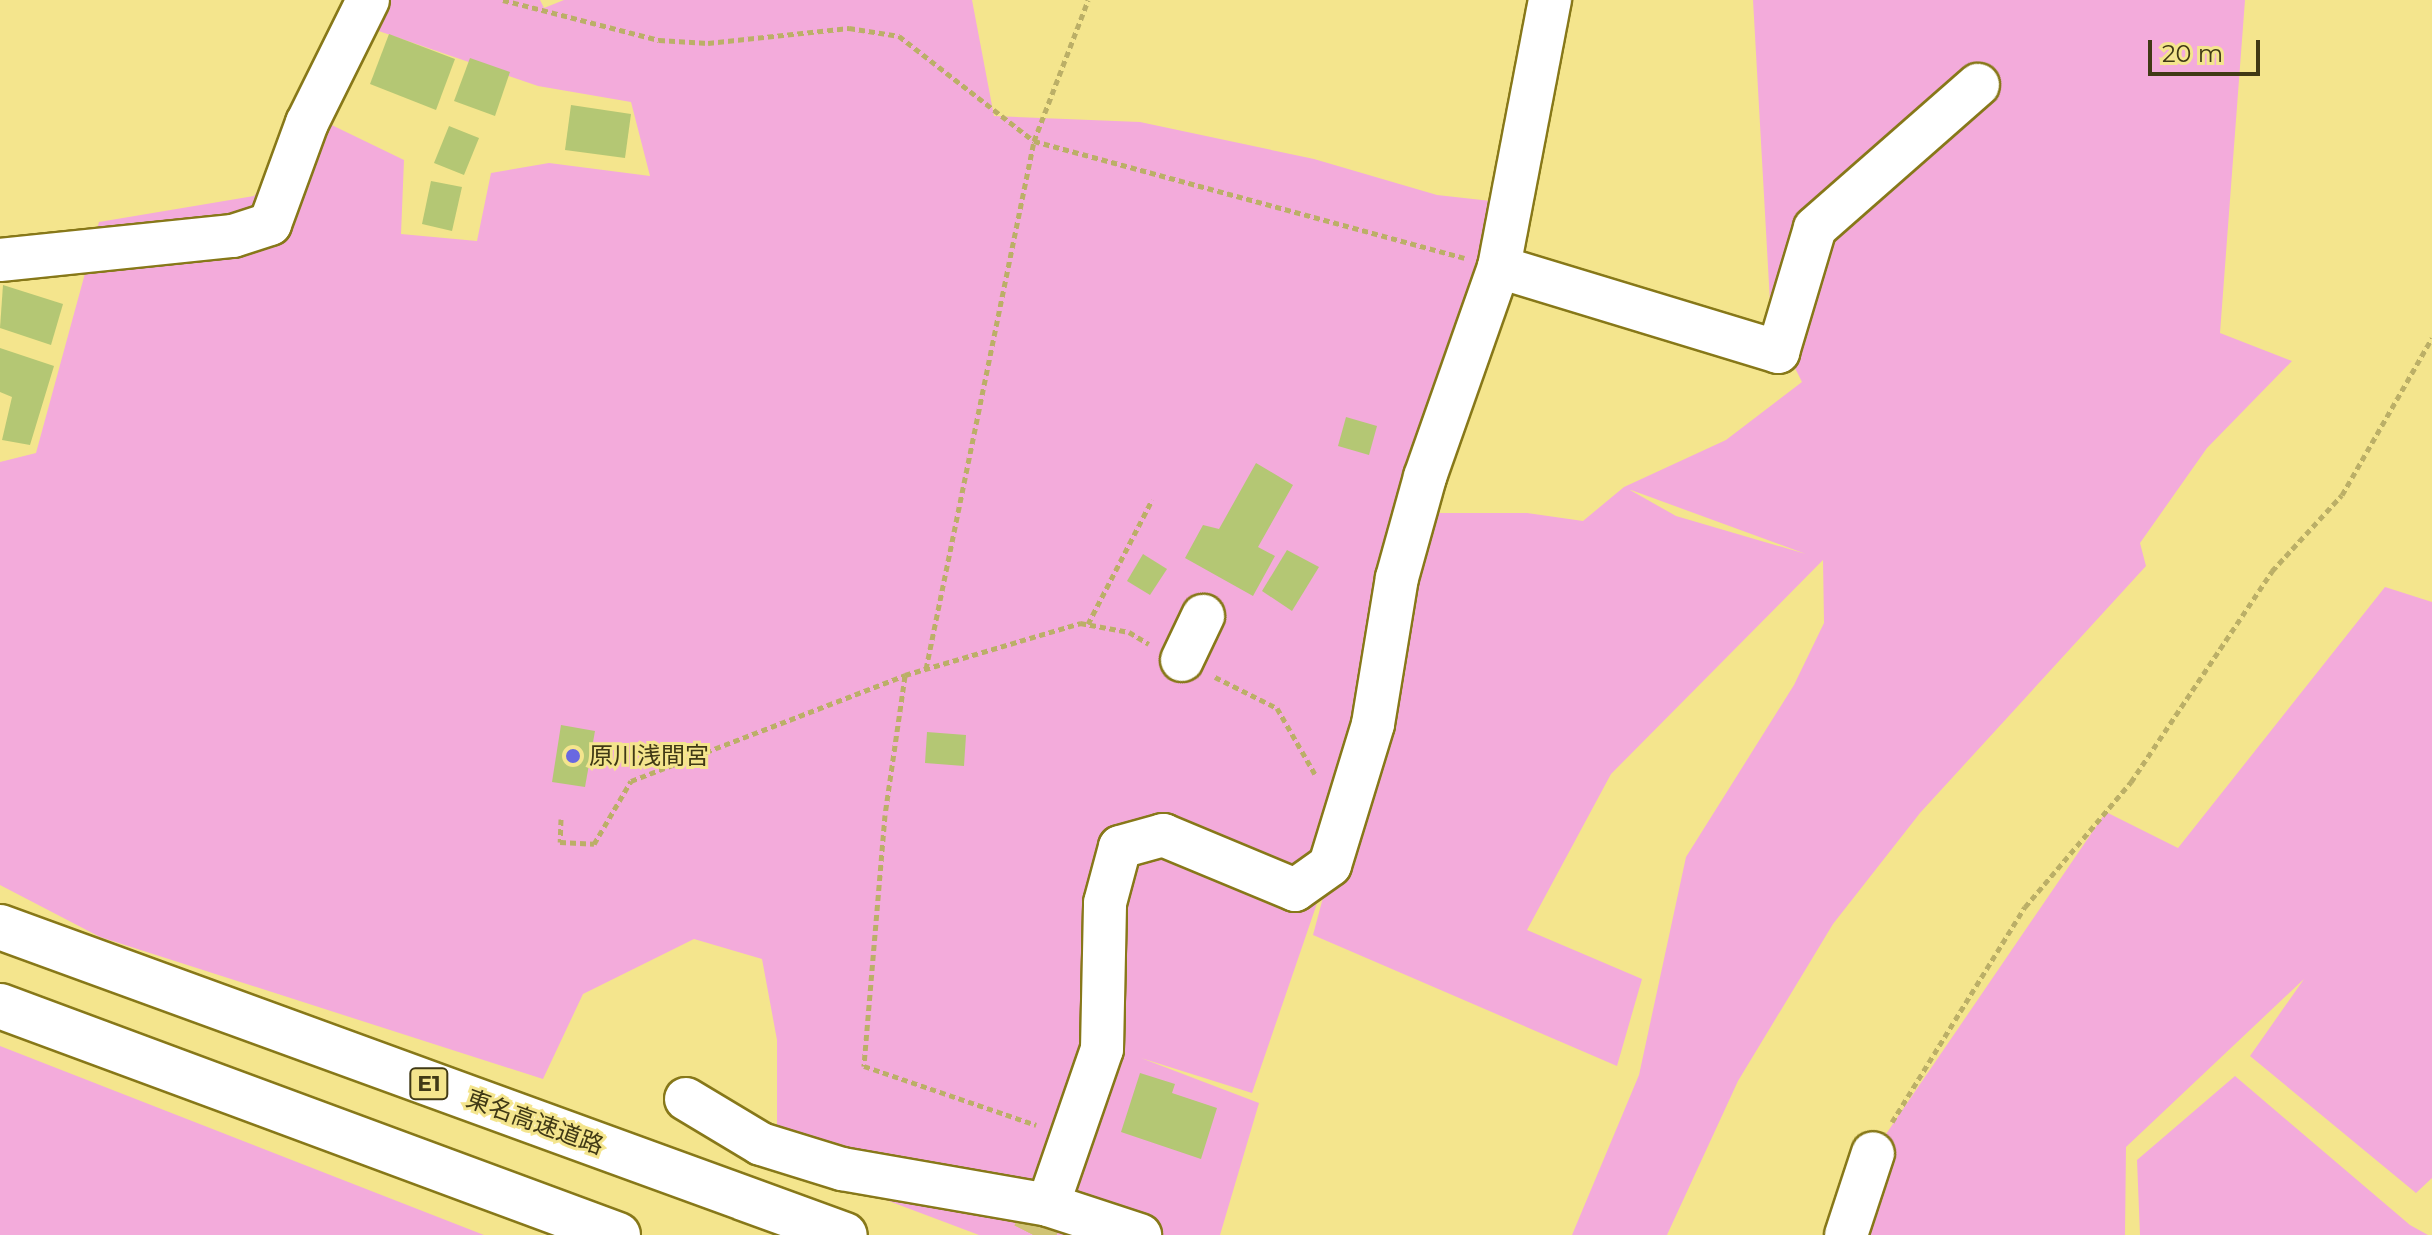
<!DOCTYPE html>
<html>
<head>
<meta charset="utf-8">
<style>
	body { margin:0 }
	#map { position:relative; width:2432px; height:1235px; overflow:hidden; background:#f4e58d; font-family:Montserrat,"Noto Sans JP",sans-serif }
	div>[style] { position:absolute }
	[style*='--x'] { left:calc(var(--x)*1px); top:calc(var(--y)*1px); width:calc(var(--w)*1px); rotate:calc(var(--a)*1deg) }
	.green>* { inset:0; background:#f3abdb }
	.building>* { inset:0; background:#b4c774 }
	.minor-tunnel>* { height:42px; margin-top:-21px; transform-origin:0; background:repeating-linear-gradient(90deg,#d0c375 0 42px,transparent 0 63px) }
	.path>* { height:5px; margin-top:-2.5px; transform-origin:0; background:repeating-linear-gradient(90deg,#bbaf67 0 6px,transparent 0 10px) }
	.roads { filter:drop-shadow(2px 0 #877819) drop-shadow(-2px 0 #877819) drop-shadow(0 2px #877819) drop-shadow(0 -2px #877819) }
	.minor>* { height:42px; margin:-21px; padding:0 21px; transform-origin:21px; border-radius:21px; background:#fff }
	.highway>* { height:44px; margin:-22px; padding:0 22px; transform-origin:22px; border-radius:22px; background:#fff }
	.dots>* { width:22px; height:22px; translate:-50% -50%; box-sizing:border-box; border:4px solid #f4e58d; border-radius:50% }
	span { translate:-50% -50%; white-space:nowrap; text-align:center; line-height:1.15; -webkit-text-stroke:6px #f4e58d; paint-order:stroke }
	.shield-label span { padding:2px 6px; background:#f4e58d; border:2px solid; border-radius:6px; -webkit-text-stroke-width:0 }
	.shield-label { font-size:22px; color:#403915; font-weight:700 }
	.poi-label { font-size:24px; color:#403915 }
	.left { translate:0 -50%; text-align:left }
	.street-label { font-size:24px; color:#403915 }
	.scale { position:absolute; left:2148px; top:40px; width:112px; height:36px; box-sizing:border-box; border:4px solid #403915; border-top:0; padding-left:10px; font-size:24px; line-height:28px; white-space:nowrap; color:#403915; -webkit-text-stroke:6px #f4e58d; paint-order:stroke }
</style>
</head>
<body>
<div id="map">
	<div class="green">
		<i style="clip-path:polygon(evenodd,376px 0,540px 0,544px 8px,564px 0,972px 0,994px 116px,1140px 122px,1314px 159px,1437px 195px,1491px 201px,1420px 513px,1527px 513px,1583px 521px,1624px 487px,1726px 440px,1802px 382px,1771px 320px,1753px 0,2245px 0,2220px 333px,2292px 361px,2207px 448px,2140px 543px,2146px 566px,1920px 813px,1833px 924px,1738px 1081px,1667px 1235px,1572px 1235px,1639px 1075px,1686px 857px,1794px 685px,1824px 623px,1823px 560px,1611px 774px,1527px 930px,1642px 979px,1617px 1066px,1313px 935px,1337px 845px,1252px 1093px,1141px 1058px,1259px 1103px,1220px 1235px,979px 1235px,825px 1177px,777px 1148px,777px 1040px,762px 959px,694px 939px,583px 994px,543px 1079px,100px 937px,0 885px,0 462px,36px 453px,99px 222px,254px 196px,311px 115px,404px 160px,401px 234px,477px 241px,491px 173px,549px 163px,650px 176px,631px 102px,538px 86px,370px 28px,376px 0,1630px 490px,1631px 490px,1806px 554px,1676px 516px,1630px 490px)"></i>
		<i style="clip-path:polygon(2385px 587px,2432px 602px,2432px 1178px,2416px 1193px,2250px 1056px,2304px 979px,2126px 1147px,2125px 1235px,1847px 1235px,1873px 1153px,2106px 812px,2178px 848px)"></i>
		<i style="clip-path:polygon(0 1046px,484px 1235px,0 1235px)"></i>
		<i style="clip-path:polygon(2235px 1076px,2410px 1225px,2428px 1235px,2140px 1235px,2137px 1160px)"></i>
	</div>
	<div class="building">
		<i style="clip-path:polygon(389px 34px,455px 59px,436px 110px,370px 84px)"></i>
		<i style="clip-path:polygon(470px 58px,510px 72px,495px 116px,454px 101px)"></i>
		<i style="clip-path:polygon(571px 105px,631px 114px,625px 158px,565px 150px)"></i>
		<i style="clip-path:polygon(449px 126px,479px 138px,464px 175px,434px 163px)"></i>
		<i style="clip-path:polygon(431px 181px,462px 187px,452px 231px,422px 224px)"></i>
		<i style="clip-path:polygon(3px 285px,63px 304px,51px 345px,0 328px)"></i>
		<i style="clip-path:polygon(0 348px,54px 366px,30px 445px,2px 440px,12px 397px,0 392px)"></i>
		<i style="clip-path:polygon(1346px 417px,1377px 426px,1369px 455px,1338px 446px)"></i>
		<i style="clip-path:polygon(1256px 463px,1293px 485px,1258px 547px,1275px 556px,1253px 596px,1185px 558px,1203px 525px,1219px 529px)"></i>
		<i style="clip-path:polygon(1287px 550px,1319px 567px,1292px 611px,1262px 591px)"></i>
		<i style="clip-path:polygon(1143px 554px,1167px 569px,1150px 595px,1127px 581px)"></i>
		<i style="clip-path:polygon(561px 725px,595px 731px,585px 787px,552px 782px)"></i>
		<i style="clip-path:polygon(927px 732px,966px 735px,964px 766px,925px 763px)"></i>
		<i style="clip-path:polygon(1140px 1073px,1175px 1084px,1172px 1093px,1217px 1108px,1201px 1159px,1121px 1132px)"></i>
	</div>
	<div class="minor-tunnel">
		<i style="--x:1033;--y:1235;--w:34;--a:-63"></i>
	</div>
	<div class="path">
		<i style="--x:503;--y:0;--w:161;--a:14.4"></i>
		<i style="--x:659;--y:40;--w:49;--a:3.5"></i>
		<i style="--x:708;--y:43;--w:142;--a:-6.1"></i>
		<i style="--x:849;--y:28;--w:51;--a:9.1"></i>
		<i style="--x:899;--y:36;--w:171;--a:37.9"></i>
		<i style="--x:1034;--y:141;--w:151;--a:-69"></i>
		<i style="--x:1088;--y:624;--w:140;--a:-62.7"></i>
		<i style="--x:926;--y:669;--w:539;--a:-78.44"></i>
		<i style="--x:1034;--y:141;--w:446;--a:15.2"></i>
		<i style="--x:905;--y:676;--w:140;--a:98.2"></i>
		<i style="--x:885;--y:815;--w:252;--a:94.8"></i>
		<i style="--x:864;--y:1066;--w:182;--a:18.9"></i>
		<i style="--x:1215;--y:677;--w:69;--a:26.6"></i>
		<i style="--x:1277;--y:708;--w:76;--a:60.1"></i>
		<i style="--x:561;--y:819;--w:23;--a:92"></i>
		<i style="--x:560;--y:842;--w:34;--a:3"></i>
		<i style="--x:594;--y:844;--w:73;--a:-59.6"></i>
		<i style="--x:631;--y:781;--w:294;--a:-21.1"></i>
		<i style="--x:905;--y:675;--w:183;--a:-16.5"></i>
		<i style="--x:1080;--y:623;--w:50;--a:10.4"></i>
		<i style="--x:1129;--y:632;--w:23;--a:31"></i>
		<i style="--x:1892;--y:1122;--w:253;--a:-58.3"></i>
		<i style="--x:2025;--y:907;--w:164;--a:-49.7"></i>
		<i style="--x:2131;--y:782;--w:254;--a:-56.2"></i>
		<i style="--x:2272;--y:571;--w:103;--a:-47.4"></i>
		<i style="--x:2342;--y:495;--w:181;--a:-60.2"></i>
	</div>
	<div class="roads">
		<div class="minor">
			<i style="--x:0;--y:260;--w:234;--a:-5.9"></i>
			<i style="--x:233;--y:236;--w:39;--a:-18"></i>
			<i style="--x:270;--y:224;--w:108;--a:-69.9"></i>
			<i style="--x:307;--y:123;--w:137;--a:-63.6"></i>
			<i style="--x:1499;--y:267;--w:272;--a:-79.2"></i>
			<i style="--x:1182;--y:660;--w:49;--a:-64.5"></i>
			<i style="--x:686;--y:1099;--w:87;--a:31"></i>
			<i style="--x:761;--y:1144;--w:85;--a:17.2"></i>
			<i style="--x:842;--y:1169;--w:209;--a:9.9"></i>
			<i style="--x:1048;--y:1205;--w:97;--a:18.1"></i>
			<i style="--x:1048;--y:1205;--w:165;--a:-70.9"></i>
			<i style="--x:1102;--y:1049;--w:146;--a:-88.8"></i>
			<i style="--x:1105;--y:903;--w:58;--a:-75"></i>
			<i style="--x:1120;--y:847;--w:45;--a:-15.6"></i>
			<i style="--x:1163;--y:835;--w:143;--a:22.6"></i>
			<i style="--x:1295;--y:890;--w:43;--a:-35.5"></i>
			<i style="--x:1330;--y:865;--w:147;--a:-73"></i>
			<i style="--x:1373;--y:724;--w:148;--a:-80.7"></i>
			<i style="--x:1397;--y:578;--w:105;--a:-74.5"></i>
			<i style="--x:1425;--y:477;--w:223;--a:-70.6"></i>
			<i style="--x:1499;--y:267;--w:292;--a:16.9"></i>
			<i style="--x:1778;--y:352;--w:129;--a:-73.4"></i>
			<i style="--x:1815;--y:228;--w:217;--a:-41.3"></i>
			<i style="--x:1846;--y:1235;--w:86;--a:-71.8"></i>
		</div>
		<div class="highway">
			<i style="--x:0;--y:927;--w:899;--a:20.03"></i>
			<i style="--x:0;--y:1006;--w:659;--a:20.33"></i>
		</div>
	</div>
	<div class="dots">
		<i style="left:573px;top:756px;background:#6968e1"></i>
	</div>
	<div class="shield-label">
		<span style="left:429px;top:1084px">E1</span>
	</div>
	<div class="poi-label">
		<span class="left" style="left:589px;top:756px">原川浅間宮</span>
	</div>
	<div class="street-label">
		<span style="left:535px;top:1122px;rotate:20deg">東名高速道路</span>
	</div>
	<div class="scale">20 m</div>
</div>
</body>
</html>
